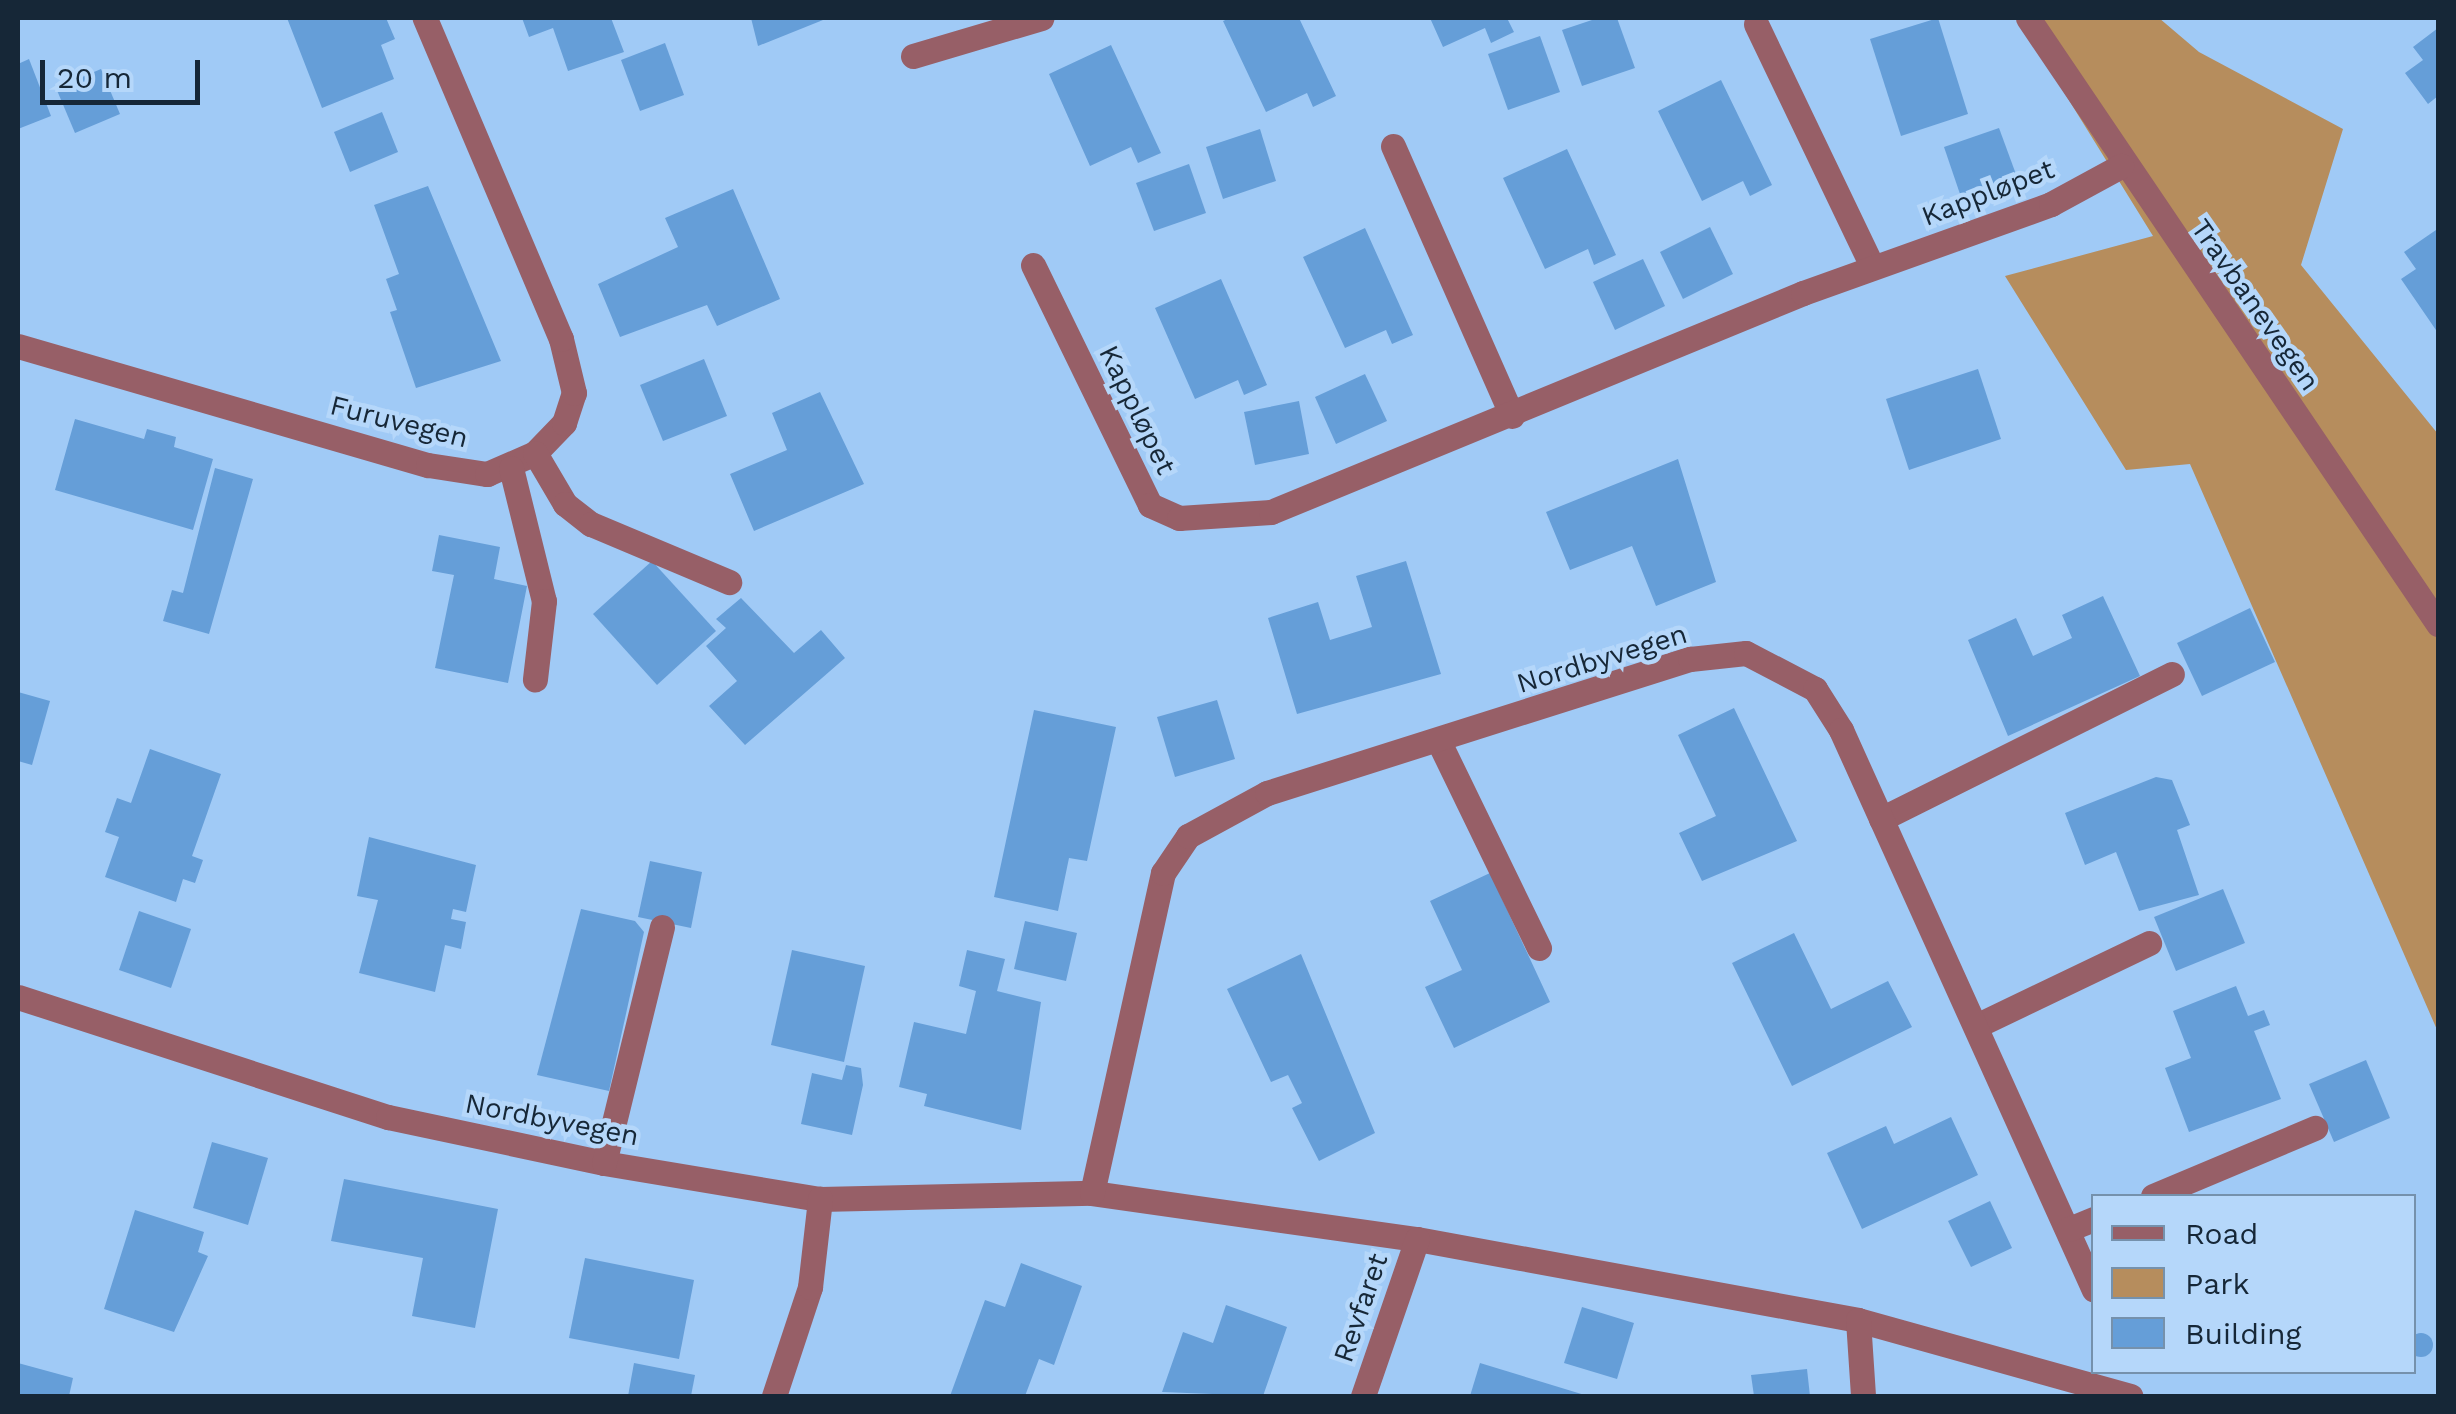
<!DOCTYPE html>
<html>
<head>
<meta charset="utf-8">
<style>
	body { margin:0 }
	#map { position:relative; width:2456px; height:1414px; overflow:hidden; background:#a0caf6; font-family:"Work Sans",sans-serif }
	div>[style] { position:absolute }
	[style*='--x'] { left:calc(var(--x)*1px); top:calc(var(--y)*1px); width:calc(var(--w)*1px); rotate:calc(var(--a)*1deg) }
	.green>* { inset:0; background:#b68d5d }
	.building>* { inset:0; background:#659ed8 }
	.round { border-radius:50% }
	.minor>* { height:25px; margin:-12.5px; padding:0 12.5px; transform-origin:12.5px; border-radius:12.5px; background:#975f67 }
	span { translate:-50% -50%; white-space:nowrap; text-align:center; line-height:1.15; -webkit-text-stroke:9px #b5d7fa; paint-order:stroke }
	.street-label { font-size:28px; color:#162737 }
	.frame { position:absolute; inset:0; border:20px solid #162737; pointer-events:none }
	.legend { position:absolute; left:2091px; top:1194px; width:325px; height:180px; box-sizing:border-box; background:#b5d7fa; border:2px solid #7591ac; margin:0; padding:12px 18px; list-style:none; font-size:30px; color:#162737 }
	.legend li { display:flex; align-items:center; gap:20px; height:50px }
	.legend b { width:50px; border:2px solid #7591ac }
	.scale { position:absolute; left:40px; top:60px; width:160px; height:45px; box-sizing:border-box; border:5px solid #162737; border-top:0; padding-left:12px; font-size:30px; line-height:35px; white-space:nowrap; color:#162737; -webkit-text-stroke:8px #b5d7fa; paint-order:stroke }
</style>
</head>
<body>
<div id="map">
	<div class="green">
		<i style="clip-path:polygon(2018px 18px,2159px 18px,2199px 52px,2343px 129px,2301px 265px,2438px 434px,2438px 1032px,2190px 464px,2126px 470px,2005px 276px,2153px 236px)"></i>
	</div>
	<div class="building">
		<i style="clip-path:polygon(287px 18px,386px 18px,395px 39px,381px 45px,394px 79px,322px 108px)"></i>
		<i style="clip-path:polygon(522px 18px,611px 18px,624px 52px,568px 71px,553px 28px,529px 37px)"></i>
		<i style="clip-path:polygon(751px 18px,828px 18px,758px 46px)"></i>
		<i style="clip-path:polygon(1230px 18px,1299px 18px,1336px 96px,1313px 107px,1307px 93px,1266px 112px,1223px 21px)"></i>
		<i style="clip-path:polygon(1430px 18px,1507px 18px,1514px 32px,1491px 43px,1485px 28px,1443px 47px)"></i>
		<i style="clip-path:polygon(1598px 18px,1617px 18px,1635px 68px,1582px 86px,1562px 30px)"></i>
		<i style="clip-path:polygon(1938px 18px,1968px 114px,1901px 136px,1870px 39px)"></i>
		<i style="clip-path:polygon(2438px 28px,2438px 96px,2428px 104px,2405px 73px,2423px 60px,2413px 47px)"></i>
		<i style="clip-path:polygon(1540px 36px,1560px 92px,1508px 110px,1488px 54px)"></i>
		<i style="clip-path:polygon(665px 43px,684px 95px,640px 111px,621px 60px)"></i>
		<i style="clip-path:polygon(1111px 45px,1161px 153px,1138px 163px,1131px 147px,1090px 166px,1049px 74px)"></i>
		<i style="clip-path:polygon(29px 59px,51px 116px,18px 129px,18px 64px)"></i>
		<i style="clip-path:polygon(101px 69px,120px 114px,75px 133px,56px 88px)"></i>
		<i style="clip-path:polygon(1721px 80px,1772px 185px,1750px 196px,1743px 181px,1702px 201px,1658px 111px)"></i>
		<i style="clip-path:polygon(382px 112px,398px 152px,350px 172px,334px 132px)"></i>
		<i style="clip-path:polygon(1999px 128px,2017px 177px,1961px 197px,1944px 147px)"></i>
		<i style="clip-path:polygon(1260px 129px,1276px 181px,1223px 199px,1206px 147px)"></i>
		<i style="clip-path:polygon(1567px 149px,1616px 255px,1594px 265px,1588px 249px,1545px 269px,1503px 178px)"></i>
		<i style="clip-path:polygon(1189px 164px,1206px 213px,1154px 231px,1136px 183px)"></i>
		<i style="clip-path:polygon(428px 186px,501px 361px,416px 388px,390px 312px,397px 310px,386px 279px,399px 274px,374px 205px)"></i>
		<i style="clip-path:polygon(733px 189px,780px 299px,717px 326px,707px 305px,620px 337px,598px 284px,678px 247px,665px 218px)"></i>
		<i style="clip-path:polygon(1710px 227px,1733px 274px,1683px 299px,1660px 252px)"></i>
		<i style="clip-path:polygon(1365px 228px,1413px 335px,1392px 344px,1386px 330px,1345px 348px,1303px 257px)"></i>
		<i style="clip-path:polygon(2436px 230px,2438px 234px,2438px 333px,2401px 279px,2416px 269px,2404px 252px)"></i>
		<i style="clip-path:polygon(1643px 259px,1665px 306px,1615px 330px,1593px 282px)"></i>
		<i style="clip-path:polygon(1221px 279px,1267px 385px,1244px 395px,1238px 380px,1195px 399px,1155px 308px)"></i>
		<i style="clip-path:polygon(704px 359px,727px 416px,663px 441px,640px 385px)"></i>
		<i style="clip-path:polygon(1978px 369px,2001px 439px,1909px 470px,1886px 399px)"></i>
		<i style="clip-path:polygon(1365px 374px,1387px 421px,1336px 444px,1315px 397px)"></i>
		<i style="clip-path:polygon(820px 392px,864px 484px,754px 531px,730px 474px,787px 450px,772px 413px)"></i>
		<i style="clip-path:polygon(1299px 401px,1309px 454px,1255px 465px,1244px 412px)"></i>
		<i style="clip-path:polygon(75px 419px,144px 439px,147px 429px,176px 437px,174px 447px,213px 459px,193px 530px,55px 490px)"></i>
		<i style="clip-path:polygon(1678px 459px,1716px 582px,1656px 606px,1632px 546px,1570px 570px,1546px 512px)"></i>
		<i style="clip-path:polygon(215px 468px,253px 479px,209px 634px,163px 621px,172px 590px,183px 593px)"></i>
		<i style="clip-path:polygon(439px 535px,500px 547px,494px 579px,527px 586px,508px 683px,435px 668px,454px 575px,432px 571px)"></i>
		<i style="clip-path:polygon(652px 561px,716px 631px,657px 685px,593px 614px)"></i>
		<i style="clip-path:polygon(1406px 561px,1441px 674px,1297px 714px,1268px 618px,1318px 602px,1330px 640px,1372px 627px,1356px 576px)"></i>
		<i style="clip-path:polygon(2103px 596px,2140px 676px,2008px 736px,1968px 640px,2016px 618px,2033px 656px,2072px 638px,2062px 615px)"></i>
		<i style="clip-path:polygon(741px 598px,794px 653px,821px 630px,845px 658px,745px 745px,709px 706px,737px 681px,706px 646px,726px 628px,716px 619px)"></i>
		<i style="clip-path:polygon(2250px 608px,2275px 662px,2202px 696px,2177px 643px)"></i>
		<i style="clip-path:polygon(18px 692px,50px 701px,32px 765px,18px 761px)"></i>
		<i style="clip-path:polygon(1217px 700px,1235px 759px,1175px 777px,1157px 717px)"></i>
		<i style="clip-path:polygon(1734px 708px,1797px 841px,1702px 881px,1679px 833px,1716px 816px,1678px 735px)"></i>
		<i style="clip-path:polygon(1034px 710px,1116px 727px,1087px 861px,1069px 858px,1058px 911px,994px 897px)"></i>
		<i style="clip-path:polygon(150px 749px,221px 774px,192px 856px,203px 860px,195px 883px,183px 879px,176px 902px,105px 877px,119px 837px,105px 832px,117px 798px,131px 803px)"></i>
		<i style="clip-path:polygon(2156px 777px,2172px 780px,2190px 825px,2177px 830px,2199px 895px,2139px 911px,2116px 852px,2085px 865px,2065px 813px)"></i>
		<i style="clip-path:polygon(369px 837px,476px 865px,466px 912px,453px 909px,451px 919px,466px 922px,461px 949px,445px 945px,435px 992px,359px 973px,378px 900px,357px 896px)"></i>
		<i style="clip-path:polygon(650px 861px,702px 872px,691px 928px,638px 917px)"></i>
		<i style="clip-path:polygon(1490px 873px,1550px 1002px,1454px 1048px,1425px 987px,1462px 970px,1430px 901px)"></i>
		<i style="clip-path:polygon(2223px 889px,2245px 943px,2176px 971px,2154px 917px)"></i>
		<i style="clip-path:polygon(581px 909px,635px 921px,644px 932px,609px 1091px,537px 1075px)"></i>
		<i style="clip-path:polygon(139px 911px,191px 929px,171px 988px,119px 970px)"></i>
		<i style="clip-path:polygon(1025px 921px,1077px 933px,1066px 981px,1014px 969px)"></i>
		<i style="clip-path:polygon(1794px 933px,1831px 1009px,1888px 981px,1912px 1027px,1792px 1086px,1732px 963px)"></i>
		<i style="clip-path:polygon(792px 950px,865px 966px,844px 1062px,771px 1045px)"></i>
		<i style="clip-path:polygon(967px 950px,1005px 959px,997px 991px,1041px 1002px,1021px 1130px,924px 1106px,927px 1094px,899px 1087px,914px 1022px,966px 1034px,976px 991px,959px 986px)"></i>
		<i style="clip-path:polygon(1301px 954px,1375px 1133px,1319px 1161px,1292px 1108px,1302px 1103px,1288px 1075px,1271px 1082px,1227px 989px)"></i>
		<i style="clip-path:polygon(2236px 986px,2248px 1016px,2264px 1010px,2270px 1025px,2254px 1031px,2281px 1099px,2189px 1132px,2165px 1068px,2191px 1058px,2173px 1011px)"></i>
		<i style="clip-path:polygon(2366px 1060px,2390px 1118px,2334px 1142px,2309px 1084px)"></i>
		<i style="clip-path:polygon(846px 1065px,861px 1068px,863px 1085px,852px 1135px,801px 1124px,812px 1073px,842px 1080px)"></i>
		<i style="clip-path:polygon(1951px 1117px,1978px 1175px,1862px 1229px,1827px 1153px,1886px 1126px,1894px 1144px)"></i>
		<i style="clip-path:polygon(212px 1142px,268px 1158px,248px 1225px,193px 1208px)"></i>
		<i style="clip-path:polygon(344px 1179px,498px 1209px,475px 1328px,412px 1316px,423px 1258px,331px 1241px)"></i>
		<i style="clip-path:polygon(1990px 1201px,2012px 1248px,1971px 1267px,1948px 1221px)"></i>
		<i style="clip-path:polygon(135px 1210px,204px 1232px,198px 1252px,208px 1256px,174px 1332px,104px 1309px)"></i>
		<i style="clip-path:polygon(585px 1258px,694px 1280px,679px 1359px,569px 1338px)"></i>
		<i style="clip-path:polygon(1021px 1263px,1082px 1286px,1054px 1365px,1039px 1359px,1025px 1396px,950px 1396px,985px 1300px,1005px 1307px)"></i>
		<i style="clip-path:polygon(1226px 1305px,1287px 1327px,1263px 1396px,1162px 1392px,1183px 1332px,1213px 1343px)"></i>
		<i style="clip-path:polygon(1582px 1307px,1634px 1323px,1617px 1379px,1564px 1363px)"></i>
		<i class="round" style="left:2409px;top:1333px;width:24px;height:24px"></i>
		<i style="clip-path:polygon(18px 1363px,73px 1378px,69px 1396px,18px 1396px)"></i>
		<i style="clip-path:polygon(634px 1363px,695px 1375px,691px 1396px,628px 1396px)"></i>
		<i style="clip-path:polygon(1480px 1363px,1588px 1396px,1470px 1396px)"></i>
		<i style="clip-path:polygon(1807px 1369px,1810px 1396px,1754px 1396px,1751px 1375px)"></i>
	</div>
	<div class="minor">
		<i style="--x:2028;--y:18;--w:732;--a:55.92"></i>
		<i style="--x:1756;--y:24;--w:268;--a:64.4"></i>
		<i style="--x:913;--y:56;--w:134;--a:-16.5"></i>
		<i style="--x:1393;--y:146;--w:295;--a:66.2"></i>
		<i style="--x:1033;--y:265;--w:267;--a:64"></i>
		<i style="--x:1150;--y:505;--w:32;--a:24"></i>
		<i style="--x:1179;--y:518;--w:92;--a:-3.7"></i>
		<i style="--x:1271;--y:512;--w:575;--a:-22.37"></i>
		<i style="--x:1803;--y:293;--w:263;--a:-19.7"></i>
		<i style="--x:2051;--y:204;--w:80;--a:-28.5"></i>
		<i style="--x:18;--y:346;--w:427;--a:16.2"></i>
		<i style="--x:428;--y:465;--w:60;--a:8.7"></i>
		<i style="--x:487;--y:474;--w:52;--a:-23.6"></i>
		<i style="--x:535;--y:453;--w:42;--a:-46"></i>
		<i style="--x:564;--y:423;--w:32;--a:-72"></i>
		<i style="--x:574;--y:393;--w:56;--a:-103.5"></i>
		<i style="--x:561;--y:339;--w:349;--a:-113"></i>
		<i style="--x:535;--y:453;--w:59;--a:59.5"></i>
		<i style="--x:565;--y:504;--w:33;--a:38"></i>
		<i style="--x:591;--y:524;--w:150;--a:22.8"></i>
		<i style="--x:511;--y:468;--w:137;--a:76.1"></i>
		<i style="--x:544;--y:601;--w:79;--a:96.6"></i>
		<i style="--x:1439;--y:742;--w:229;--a:64.1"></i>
		<i style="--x:1881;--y:819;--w:325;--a:-26.5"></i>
		<i style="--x:18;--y:997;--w:389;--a:18"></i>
		<i style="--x:388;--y:1117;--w:221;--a:12"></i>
		<i style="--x:604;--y:1163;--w:219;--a:9.5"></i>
		<i style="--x:820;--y:1199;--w:272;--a:-1.3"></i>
		<i style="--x:1092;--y:1193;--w:328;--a:8.1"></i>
		<i style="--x:1417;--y:1239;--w:448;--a:10.4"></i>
		<i style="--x:1858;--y:1320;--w:283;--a:15.6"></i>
		<i style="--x:1976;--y:1026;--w:192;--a:-25.6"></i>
		<i style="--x:604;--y:1163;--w:243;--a:-76.2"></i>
		<i style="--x:1092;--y:1193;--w:328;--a:-77.5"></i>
		<i style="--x:1163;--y:873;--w:45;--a:-56"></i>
		<i style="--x:1188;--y:836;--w:90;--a:-28.6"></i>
		<i style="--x:1267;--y:793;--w:444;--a:-17.6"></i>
		<i style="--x:1690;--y:659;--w:56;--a:-6.1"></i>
		<i style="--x:1746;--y:653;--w:78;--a:27.6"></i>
		<i style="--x:1815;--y:689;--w:49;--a:57.6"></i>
		<i style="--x:1841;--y:730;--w:614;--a:65.69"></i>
		<i style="--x:2153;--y:1196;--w:176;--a:-22.8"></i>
		<i style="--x:2069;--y:1229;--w:27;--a:-22"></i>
		<i style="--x:1858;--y:1320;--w:76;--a:86.2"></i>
		<i style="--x:774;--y:1396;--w:115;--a:-71.7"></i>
		<i style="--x:810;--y:1287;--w:89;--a:-83.5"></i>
		<i style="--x:1363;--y:1396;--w:166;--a:-71"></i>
	</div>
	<div class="street-label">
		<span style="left:1988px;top:193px;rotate:-21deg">Kappløpet</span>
		<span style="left:2255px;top:305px;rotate:55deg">Travbanevegen</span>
		<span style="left:1137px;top:410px;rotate:64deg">Kappløpet</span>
		<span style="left:399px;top:422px;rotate:14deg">Furuvegen</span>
		<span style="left:1602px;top:659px;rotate:-17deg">Nordbyvegen</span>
		<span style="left:552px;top:1120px;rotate:11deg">Nordbyvegen</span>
		<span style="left:1361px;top:1308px;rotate:-71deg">Revfaret</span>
	</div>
	<div class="frame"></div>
	<ul class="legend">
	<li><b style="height:12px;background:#975f67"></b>Road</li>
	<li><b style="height:28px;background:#b68d5d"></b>Park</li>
	<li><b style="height:28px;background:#659ed8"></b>Building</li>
	</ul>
	<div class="scale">20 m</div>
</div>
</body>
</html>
